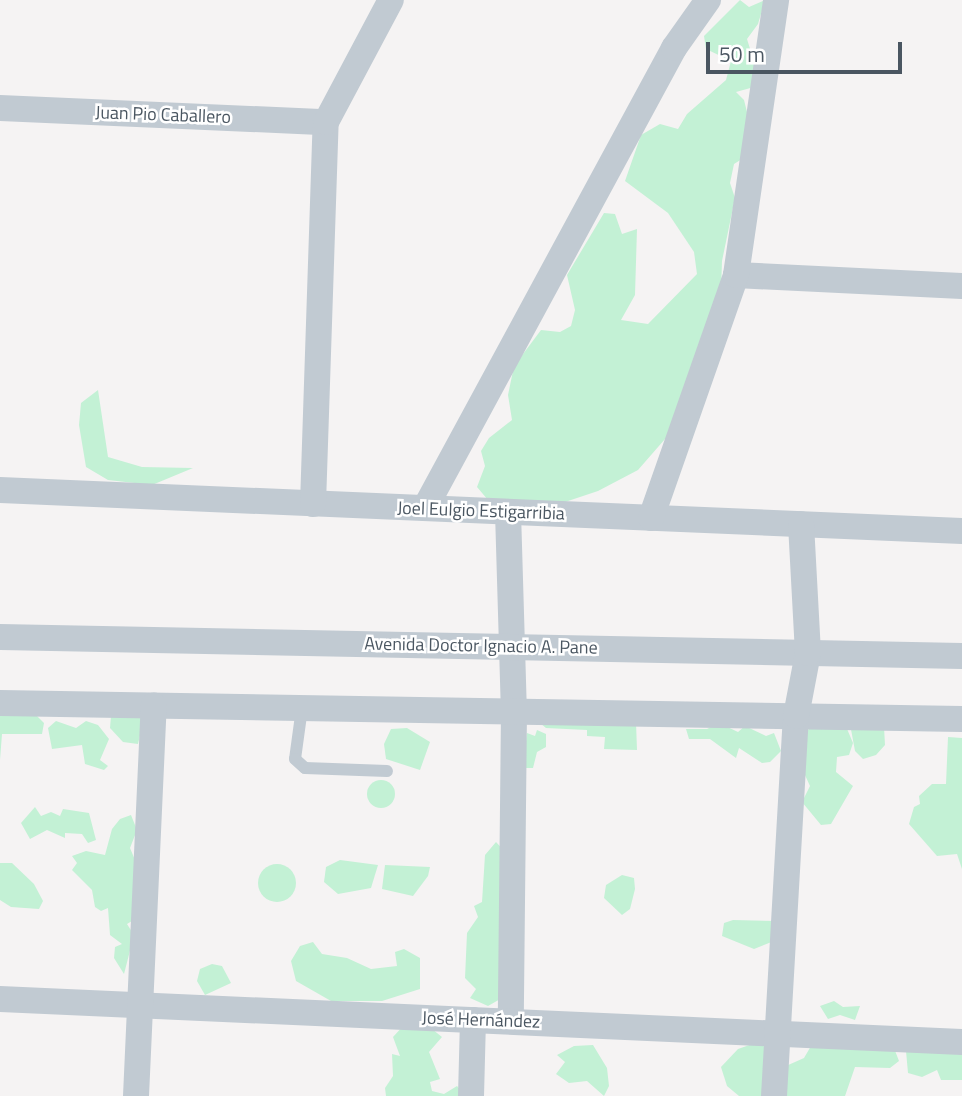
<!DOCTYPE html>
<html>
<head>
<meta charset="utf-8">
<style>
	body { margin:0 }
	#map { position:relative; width:962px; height:1096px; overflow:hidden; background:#f5f3f3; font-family:"Titillium Web",sans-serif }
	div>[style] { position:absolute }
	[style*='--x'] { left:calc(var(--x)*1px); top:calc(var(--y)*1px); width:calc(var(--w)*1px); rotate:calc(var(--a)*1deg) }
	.green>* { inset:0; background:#c3f1d5 }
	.round { border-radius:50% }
	.lane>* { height:12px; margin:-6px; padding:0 6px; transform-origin:6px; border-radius:6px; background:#c1cad2 }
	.street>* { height:26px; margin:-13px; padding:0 13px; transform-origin:13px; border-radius:13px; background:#c1cad2 }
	span { translate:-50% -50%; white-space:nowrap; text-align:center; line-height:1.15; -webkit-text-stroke:5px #fff; paint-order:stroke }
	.street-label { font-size:18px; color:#4a5661 }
	.scale { position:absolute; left:706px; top:42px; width:196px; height:32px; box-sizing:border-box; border:4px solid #4a5661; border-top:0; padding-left:9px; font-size:21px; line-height:24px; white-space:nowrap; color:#4a5661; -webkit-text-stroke:5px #fff; paint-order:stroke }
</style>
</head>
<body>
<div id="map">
	<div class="green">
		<i style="clip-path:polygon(740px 0,749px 7px,765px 0,758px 24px,747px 39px,755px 65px,754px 87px,736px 92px,744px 100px,748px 116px,742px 159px,734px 164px,730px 183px,735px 198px,722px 261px,720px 323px,672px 431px,638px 470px,598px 491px,562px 503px,488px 500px,477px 487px,485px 466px,481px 451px,489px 438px,512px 420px,508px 395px,514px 366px,541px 330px,560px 332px,571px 326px,575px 310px,567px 275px,604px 213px,615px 214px,622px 234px,637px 229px,635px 295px,621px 320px,648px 324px,697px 274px,694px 252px,668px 213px,625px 181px,641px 135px,660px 124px,678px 129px,687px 114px,726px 80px,731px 61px,706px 49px,704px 36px)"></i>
		<i style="clip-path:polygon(98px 390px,108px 457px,142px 467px,193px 468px,152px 485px,108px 480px,86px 467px,79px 425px,81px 403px)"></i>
		<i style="clip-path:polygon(0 711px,35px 714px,44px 723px,42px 734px,2px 734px,0 760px)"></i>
		<i style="clip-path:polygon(111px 716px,144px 718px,138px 744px,123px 742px,110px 728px)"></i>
		<i style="clip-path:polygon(842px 717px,853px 743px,849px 755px,837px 757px,836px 772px,853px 786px,831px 824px,821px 825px,802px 802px,810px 786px,799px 762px,801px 737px,809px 729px)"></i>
		<i style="clip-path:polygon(56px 721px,76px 728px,86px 721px,98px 725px,109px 739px,100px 760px,108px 766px,104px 770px,85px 764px,82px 745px,52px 749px,48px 728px)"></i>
		<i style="clip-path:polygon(636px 722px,637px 750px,604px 749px,605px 737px,587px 736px,587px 730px,546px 728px,540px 723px)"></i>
		<i style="clip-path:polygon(719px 723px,738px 732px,745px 726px,766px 736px,774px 733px,781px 751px,770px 762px,762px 763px,739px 748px,736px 758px,710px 739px,689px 739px,686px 729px,707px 729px)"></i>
		<i style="clip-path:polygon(850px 724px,916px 730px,884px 727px,885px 745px,876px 755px,863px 759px,855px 751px)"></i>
		<i style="clip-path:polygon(407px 728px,430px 742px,420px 770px,386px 759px,384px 744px,391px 729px)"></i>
		<i style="clip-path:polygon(537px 730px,546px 734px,546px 747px,537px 752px,533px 768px,523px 768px,527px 733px,535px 736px)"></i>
		<i style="clip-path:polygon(948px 737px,962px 738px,962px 869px,957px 854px,937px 856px,909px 824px,914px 807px,920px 804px,919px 796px,932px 784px,946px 784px)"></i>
		<i class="round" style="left:367px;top:780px;width:28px;height:28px"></i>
		<i style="clip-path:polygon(35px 807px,41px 816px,51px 812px,60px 816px,63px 809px,89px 813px,96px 840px,88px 843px,82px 834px,65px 833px,65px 838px,47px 830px,30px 839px,21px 823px)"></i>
		<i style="clip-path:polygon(131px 815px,137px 830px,130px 848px,135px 860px,137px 918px,127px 924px,134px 935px,124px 974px,114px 958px,115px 947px,122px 944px,110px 935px,108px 908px,101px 911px,95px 907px,92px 890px,72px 870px,77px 863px,72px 856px,86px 851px,105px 855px,112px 829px,120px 819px)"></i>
		<i style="clip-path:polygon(496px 842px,509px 856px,502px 998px,488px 1006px,470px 998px,476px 989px,465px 978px,467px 933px,478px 917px,474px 906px,482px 902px,485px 855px)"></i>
		<i style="clip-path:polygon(340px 860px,378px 865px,371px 888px,338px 894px,324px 882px,326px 867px)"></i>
		<i style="clip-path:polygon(0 863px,12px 863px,34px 884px,43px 901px,39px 909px,11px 907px,0 900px)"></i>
		<i class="round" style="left:258px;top:864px;width:38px;height:38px"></i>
		<i style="clip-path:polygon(385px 865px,430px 867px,428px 876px,413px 896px,382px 889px)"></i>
		<i style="clip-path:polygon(622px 875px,634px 878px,635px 889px,630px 909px,622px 915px,604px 898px,606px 885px)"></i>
		<i style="clip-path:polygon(733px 920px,776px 921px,779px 939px,754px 949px,722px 936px,724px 923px)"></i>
		<i style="clip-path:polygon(313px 942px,322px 954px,347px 958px,371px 969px,397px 966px,395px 952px,404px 949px,420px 958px,420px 989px,382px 1001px,331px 1001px,296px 981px,291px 961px,300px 946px)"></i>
		<i style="clip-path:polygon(212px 964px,222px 966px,231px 983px,205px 995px,197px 981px,200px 969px)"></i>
		<i style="clip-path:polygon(834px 1001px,843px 1007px,860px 1006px,855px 1020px,840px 1015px,828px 1019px,820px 1006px)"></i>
		<i style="clip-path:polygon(404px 1025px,427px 1025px,442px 1037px,429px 1052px,440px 1079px,430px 1082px,432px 1091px,444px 1094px,457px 1086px,466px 1096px,386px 1096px,385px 1088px,393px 1076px,392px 1054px,400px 1056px,393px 1037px)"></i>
		<i style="clip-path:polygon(962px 1035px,962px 1080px,941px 1080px,937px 1070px,922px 1077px,908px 1073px,906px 1051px)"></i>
		<i style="clip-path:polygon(761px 1041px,772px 1057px,767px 1096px,739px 1096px,727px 1086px,721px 1067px,738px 1049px)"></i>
		<i style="clip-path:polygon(593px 1045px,607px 1068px,609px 1086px,604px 1096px,587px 1081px,569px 1083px,556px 1074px,565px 1062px,557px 1055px,574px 1046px)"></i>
		<i style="clip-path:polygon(811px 1046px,894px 1048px,899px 1061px,890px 1068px,855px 1067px,845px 1096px,778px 1096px,786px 1066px,804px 1058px)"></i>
	</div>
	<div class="lane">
		<i style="--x:302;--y:708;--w:51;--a:97.8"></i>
		<i style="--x:295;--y:759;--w:13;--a:42"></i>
		<i style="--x:305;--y:768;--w:82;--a:2.1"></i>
	</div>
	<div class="street">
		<i style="--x:0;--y:108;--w:326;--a:2.5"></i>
		<i style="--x:736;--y:275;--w:226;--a:2.8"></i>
		<i style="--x:0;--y:490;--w:963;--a:2.44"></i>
		<i style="--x:313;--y:504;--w:382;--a:-88.1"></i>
		<i style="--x:326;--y:122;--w:138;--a:-62"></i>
		<i style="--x:425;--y:508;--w:523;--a:-61.57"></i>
		<i style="--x:674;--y:48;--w:59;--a:-54.7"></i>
		<i style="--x:508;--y:512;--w:199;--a:88.3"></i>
		<i style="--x:514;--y:711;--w:310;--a:90.6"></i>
		<i style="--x:651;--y:518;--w:257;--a:-70.7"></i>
		<i style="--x:736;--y:275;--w:278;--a:-81.7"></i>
		<i style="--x:0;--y:637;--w:962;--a:1.13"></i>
		<i style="--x:0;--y:703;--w:962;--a:0.95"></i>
		<i style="--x:0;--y:999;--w:963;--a:2.56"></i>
		<i style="--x:136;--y:1096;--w:391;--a:-87.4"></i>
		<i style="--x:471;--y:1096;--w:76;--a:-88.5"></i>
		<i style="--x:774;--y:1096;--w:381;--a:-86.7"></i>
		<i style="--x:796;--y:716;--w:64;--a:-79.2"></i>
		<i style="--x:808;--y:653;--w:129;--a:-93.1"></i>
	</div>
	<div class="street-label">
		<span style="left:163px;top:115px;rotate:2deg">Juan Pio Caballero</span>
		<span style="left:481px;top:511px;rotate:2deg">Joel Eulgio Estigarribia</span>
		<span style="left:481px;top:646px;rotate:1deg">Avenida Doctor Ignacio A. Pane</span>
		<span style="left:481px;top:1020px;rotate:2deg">José Hernández</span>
	</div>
	<div class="scale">50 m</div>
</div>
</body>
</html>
